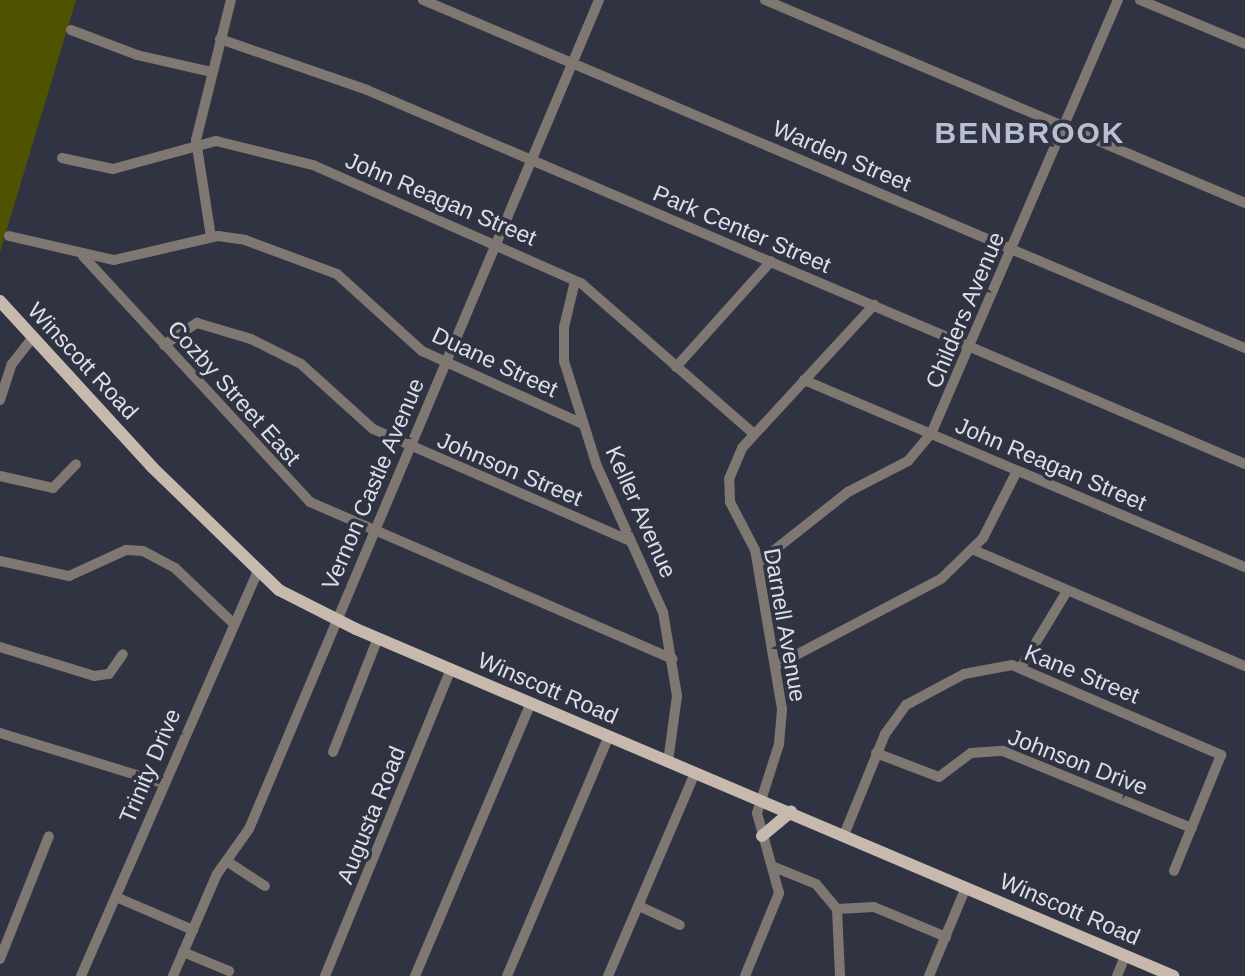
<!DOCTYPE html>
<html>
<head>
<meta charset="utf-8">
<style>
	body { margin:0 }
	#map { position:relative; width:1245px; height:976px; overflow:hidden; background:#303442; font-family:Helvetica,sans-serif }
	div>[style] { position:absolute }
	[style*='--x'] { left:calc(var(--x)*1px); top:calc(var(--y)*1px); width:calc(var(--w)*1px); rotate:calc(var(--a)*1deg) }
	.green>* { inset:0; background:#4f5200 }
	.minor>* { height:10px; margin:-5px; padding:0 5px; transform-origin:5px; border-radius:5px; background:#7e7772 }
	.major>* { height:12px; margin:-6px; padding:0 6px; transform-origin:6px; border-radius:6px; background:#c7b9ae }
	span { translate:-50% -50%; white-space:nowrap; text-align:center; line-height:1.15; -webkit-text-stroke:7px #303442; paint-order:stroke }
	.street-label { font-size:23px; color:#dcdee8 }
	.district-label { font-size:30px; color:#b9bfd1; font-weight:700; letter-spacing:2px }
</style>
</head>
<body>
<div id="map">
	<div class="green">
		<i style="clip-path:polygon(0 0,76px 0,0 252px)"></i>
	</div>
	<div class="minor">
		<i style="--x:423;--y:0;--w:893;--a:22.95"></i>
		<i style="--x:765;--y:0;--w:521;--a:22.92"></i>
		<i style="--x:1140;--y:0;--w:114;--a:22.7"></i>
		<i style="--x:71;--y:30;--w:71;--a:20.7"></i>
		<i style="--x:137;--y:55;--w:76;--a:12.9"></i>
		<i style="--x:220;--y:39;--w:156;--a:19.1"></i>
		<i style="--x:367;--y:90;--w:954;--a:23.07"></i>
		<i style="--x:62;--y:158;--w:52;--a:12.2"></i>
		<i style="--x:113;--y:169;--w:107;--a:-15.2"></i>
		<i style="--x:216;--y:141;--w:100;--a:13.9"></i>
		<i style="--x:313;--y:165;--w:293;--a:23.8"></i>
		<i style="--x:581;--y:283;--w:230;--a:41.1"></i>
		<i style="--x:9;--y:236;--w:108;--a:12.9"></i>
		<i style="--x:114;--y:260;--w:107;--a:-13"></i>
		<i style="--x:218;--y:236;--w:27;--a:8"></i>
		<i style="--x:245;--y:240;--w:98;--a:20.3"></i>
		<i style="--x:337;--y:274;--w:115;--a:42.2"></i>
		<i style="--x:422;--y:351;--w:177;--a:24.4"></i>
		<i style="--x:211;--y:237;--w:98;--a:-98.8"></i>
		<i style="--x:196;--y:140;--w:144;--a:-76"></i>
		<i style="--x:83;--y:256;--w:335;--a:47.3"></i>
		<i style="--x:310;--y:502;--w:395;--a:23.4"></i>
		<i style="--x:575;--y:281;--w:47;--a:103.4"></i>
		<i style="--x:564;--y:327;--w:34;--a:90"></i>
		<i style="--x:564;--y:361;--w:110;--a:72.6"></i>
		<i style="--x:597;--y:466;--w:160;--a:65.7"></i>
		<i style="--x:663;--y:612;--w:85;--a:80.5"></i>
		<i style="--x:677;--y:696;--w:67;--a:97.8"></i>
		<i style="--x:164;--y:345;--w:40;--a:-34"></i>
		<i style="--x:197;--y:323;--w:56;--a:16.5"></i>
		<i style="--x:251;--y:339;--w:56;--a:26.6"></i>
		<i style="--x:301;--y:364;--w:97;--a:42.1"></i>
		<i style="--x:373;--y:429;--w:281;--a:23.5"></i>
		<i style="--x:676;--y:367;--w:142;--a:-48.1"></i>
		<i style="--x:804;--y:380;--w:479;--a:23"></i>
		<i style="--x:0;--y:400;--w:38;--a:-72"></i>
		<i style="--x:12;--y:364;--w:33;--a:-52"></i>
		<i style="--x:0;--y:476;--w:54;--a:12.8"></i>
		<i style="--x:53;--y:488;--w:33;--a:-46"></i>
		<i style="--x:974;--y:550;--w:295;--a:23.2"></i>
		<i style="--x:0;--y:561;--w:71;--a:12.3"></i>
		<i style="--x:69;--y:576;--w:63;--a:-24.5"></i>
		<i style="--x:126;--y:550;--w:17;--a:3"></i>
		<i style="--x:143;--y:551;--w:36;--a:28"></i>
		<i style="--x:175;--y:568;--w:79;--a:43.5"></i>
		<i style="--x:758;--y:563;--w:115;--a:-38.3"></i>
		<i style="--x:848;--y:492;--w:68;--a:-27.3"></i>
		<i style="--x:908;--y:461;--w:35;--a:-50"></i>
		<i style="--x:931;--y:434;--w:473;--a:-66.7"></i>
		<i style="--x:0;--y:647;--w:98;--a:17.1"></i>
		<i style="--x:94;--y:676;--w:15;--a:-8"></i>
		<i style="--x:109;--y:674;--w:24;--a:-55"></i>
		<i style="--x:777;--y:665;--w:185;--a:-27.7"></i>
		<i style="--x:941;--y:579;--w:59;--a:-44.3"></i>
		<i style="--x:983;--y:538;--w:75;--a:-63.1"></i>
		<i style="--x:1021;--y:667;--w:89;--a:-58.8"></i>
		<i style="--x:0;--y:733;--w:170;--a:17.1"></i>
		<i style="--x:333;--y:752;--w:123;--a:-68.5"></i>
		<i style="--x:876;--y:753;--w:67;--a:20.9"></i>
		<i style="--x:939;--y:777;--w:40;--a:-37"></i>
		<i style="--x:971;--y:753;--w:32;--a:-4"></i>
		<i style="--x:1003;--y:751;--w:204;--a:22.2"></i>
		<i style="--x:844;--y:835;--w:109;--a:-67.9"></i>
		<i style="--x:885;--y:734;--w:36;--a:-54"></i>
		<i style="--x:906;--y:705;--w:66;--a:-28.1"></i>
		<i style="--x:964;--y:674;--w:49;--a:-10.6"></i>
		<i style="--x:1012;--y:665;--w:228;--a:23.3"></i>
		<i style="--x:1221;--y:755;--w:125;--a:112.1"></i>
		<i style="--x:228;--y:862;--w:44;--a:33"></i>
		<i style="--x:774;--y:867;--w:45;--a:22"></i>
		<i style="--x:816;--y:884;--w:33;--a:50"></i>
		<i style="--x:837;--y:909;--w:67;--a:87.4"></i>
		<i style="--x:116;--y:897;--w:84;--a:23.2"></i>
		<i style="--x:639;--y:906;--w:45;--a:24.9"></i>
		<i style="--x:837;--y:909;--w:37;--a:-3"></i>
		<i style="--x:874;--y:907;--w:78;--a:22.6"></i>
		<i style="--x:183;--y:952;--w:50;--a:22.4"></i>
		<i style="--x:0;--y:959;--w:132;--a:-68.3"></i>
		<i style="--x:81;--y:976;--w:440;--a:-66.4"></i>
		<i style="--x:173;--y:976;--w:111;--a:-66.7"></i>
		<i style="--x:217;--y:874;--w:55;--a:-54.6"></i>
		<i style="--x:249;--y:829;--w:900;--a:-67.11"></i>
		<i style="--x:325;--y:976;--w:332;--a:-67.7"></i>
		<i style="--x:415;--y:976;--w:297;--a:-67"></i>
		<i style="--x:507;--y:976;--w:261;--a:-67"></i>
		<i style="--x:608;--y:976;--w:221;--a:-66.8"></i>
		<i style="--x:745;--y:976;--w:90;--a:-67.7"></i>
		<i style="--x:779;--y:893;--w:83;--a:-105.4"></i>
		<i style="--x:757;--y:813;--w:72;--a:-72.3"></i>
		<i style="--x:779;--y:744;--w:35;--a:-85"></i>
		<i style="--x:782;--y:709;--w:161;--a:-99.6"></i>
		<i style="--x:755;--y:550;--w:54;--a:-117.5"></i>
		<i style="--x:730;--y:502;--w:23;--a:-92"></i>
		<i style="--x:729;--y:479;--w:34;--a:-67"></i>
		<i style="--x:742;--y:448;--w:195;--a:-47.3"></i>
		<i style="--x:929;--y:976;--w:96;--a:-67.4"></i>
		<i style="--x:1117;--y:976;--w:22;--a:-68"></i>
	</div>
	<div class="major">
		<i style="--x:0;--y:301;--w:225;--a:47.5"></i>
		<i style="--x:152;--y:467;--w:177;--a:44.1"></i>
		<i style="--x:279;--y:590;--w:86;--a:26.9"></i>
		<i style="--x:356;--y:629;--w:888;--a:23.01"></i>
		<i style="--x:762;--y:836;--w:38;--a:-40"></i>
	</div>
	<div class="street-label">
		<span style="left:842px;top:156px;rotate:23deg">Warden Street</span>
		<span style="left:441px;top:199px;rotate:23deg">John Reagan Street</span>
		<span style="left:742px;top:229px;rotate:23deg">Park Center Street</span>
		<span style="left:965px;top:310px;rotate:-67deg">Childers Avenue</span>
		<span style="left:83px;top:361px;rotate:47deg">Winscott Road</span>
		<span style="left:495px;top:362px;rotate:25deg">Duane Street</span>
		<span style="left:234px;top:393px;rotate:48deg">Cozby Street East</span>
		<span style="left:1051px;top:464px;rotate:23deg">John Reagan Street</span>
		<span style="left:510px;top:469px;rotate:23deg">Johnson Street</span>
		<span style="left:373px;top:484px;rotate:-67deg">Vernon Castle Avenue</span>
		<span style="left:641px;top:512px;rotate:66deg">Keller Avenue</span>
		<span style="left:785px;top:625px;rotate:80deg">Darnell Avenue</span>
		<span style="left:1082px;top:674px;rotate:22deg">Kane Street</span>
		<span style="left:548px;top:688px;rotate:23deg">Winscott Road</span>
		<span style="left:1078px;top:762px;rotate:21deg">Johnson Drive</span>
		<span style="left:150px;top:766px;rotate:-67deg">Trinity Drive</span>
		<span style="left:371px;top:815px;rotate:-68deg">Augusta Road</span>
		<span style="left:1070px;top:909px;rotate:23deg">Winscott Road</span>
	</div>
	<div class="district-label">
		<span style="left:1030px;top:133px">BENBROOK</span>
	</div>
</div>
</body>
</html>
